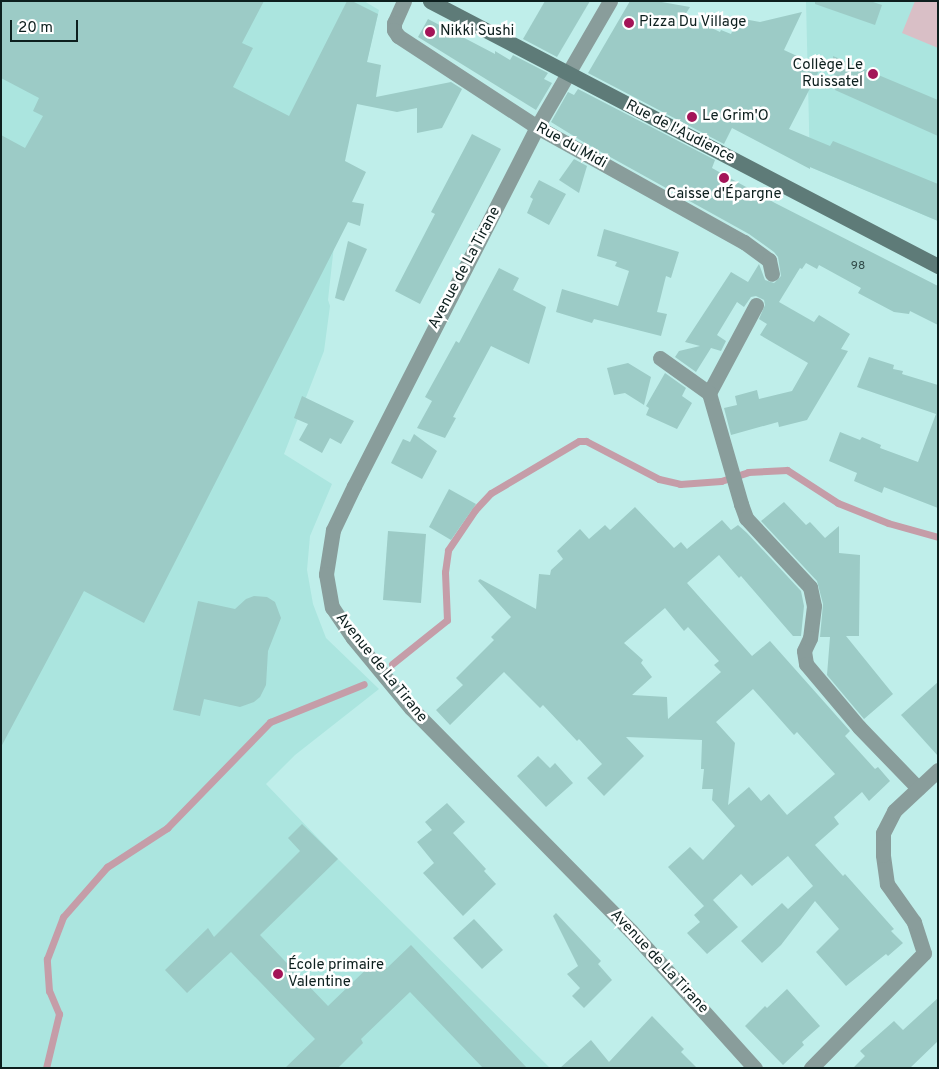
<!DOCTYPE html>
<html>
<head>
<meta charset="utf-8">
<style>
	body { margin:0 }
	#map { position:relative; width:939px; height:1069px; overflow:hidden; background:#bfeeea; font-family:Overpass,sans-serif }
	div>[style] { position:absolute }
	[style*='--x'] { left:calc(var(--x)*1px); top:calc(var(--y)*1px); width:calc(var(--w)*1px); rotate:calc(var(--a)*1deg) }
	.built>* { inset:0; background:#abe5df }
	.green>* { inset:0; background:#d9bfc6 }
	.stream>* { height:7px; margin:-3.5px; padding:0 3.5px; transform-origin:3.5px; border-radius:3.5px; background:#c59da8 }
	.building>* { inset:0; background:#9ccbc6 }
	.street>* { height:15px; margin:-7.5px; padding:0 7.5px; transform-origin:7.5px; border-radius:7.5px; background:#899d9b }
	.secondary>* { height:15px; margin:-7.5px; padding:0 7.5px; transform-origin:7.5px; border-radius:7.5px; background:#5e7b78 }
	.dots>* { width:14px; height:14px; translate:-50% -50%; box-sizing:border-box; border:2px solid #fff; border-radius:50% }
	span { translate:-50% -50%; white-space:nowrap; text-align:center; line-height:1.15; -webkit-text-stroke:5px #fff; paint-order:stroke }
	.number-label { font-size:12px; color:#314a48 }
	.number-label span { -webkit-text-stroke-width:0 }
	.poi-label { font-size:15px; color:#0d1f1e }
	.left { translate:0 -50%; text-align:left }
	.right { translate:-100% -50%; text-align:right }
	.street-label { font-size:15px; color:#0d1f1e }
	.frame { position:absolute; inset:0; border:2px solid #0d1f1e; pointer-events:none }
	.scale { position:absolute; left:10px; top:20px; width:68px; height:22px; box-sizing:border-box; border:2px solid #0d1f1e; border-top:0; padding-left:6px; font-size:15px; line-height:18px; white-space:nowrap; color:#0d1f1e; -webkit-text-stroke:4px #fff; paint-order:stroke }
</style>
</head>
<body>
<div id="map">
	<div class="built">
		<i style="clip-path:polygon(1px 1px,364px 1px,379px 10px,343px 163px,328px 300px,330px 306px,324px 351px,284px 454px,332px 484px,310px 536px,307px 570px,313px 604px,326px 638px,379px 689px,295px 755px,266px 784px,338px 859px,550px 1068px,1px 1068px)"></i>
		<i style="clip-path:polygon(806px 1px,938px 1px,938px 221px,810px 167px)"></i>
	</div>
	<div class="green">
		<i style="clip-path:polygon(915px 1px,938px 1px,938px 48px,902px 33px)"></i>
	</div>
	<div class="stream">
		<i style="--x:392;--y:664;--w:70;--a:-38.7"></i>
		<i style="--x:447;--y:620;--w:48;--a:-92.4"></i>
		<i style="--x:445;--y:572;--w:22;--a:-82"></i>
		<i style="--x:448;--y:550;--w:48;--a:-56"></i>
		<i style="--x:475;--y:510;--w:23;--a:-47"></i>
		<i style="--x:491;--y:493;--w:102;--a:-30.6"></i>
		<i style="--x:579;--y:441;--w:7;--a:0"></i>
		<i style="--x:586;--y:441;--w:82;--a:27.5"></i>
		<i style="--x:659;--y:479;--w:22;--a:13"></i>
		<i style="--x:680;--y:484;--w:41;--a:-4.2"></i>
		<i style="--x:721;--y:481;--w:28;--a:-18"></i>
		<i style="--x:748;--y:472;--w:39;--a:-3"></i>
		<i style="--x:787;--y:470;--w:61;--a:32.9"></i>
		<i style="--x:838;--y:503;--w:54;--a:21.8"></i>
		<i style="--x:888;--y:523;--w:52;--a:15.6"></i>
		<i style="--x:46;--y:1068;--w:56;--a:-76.5"></i>
		<i style="--x:59;--y:1014;--w:25;--a:-113"></i>
		<i style="--x:49;--y:991;--w:32;--a:-94"></i>
		<i style="--x:47;--y:959;--w:45;--a:-69.1"></i>
		<i style="--x:63;--y:917;--w:67;--a:-48.7"></i>
		<i style="--x:107;--y:867;--w:72;--a:-33"></i>
		<i style="--x:167;--y:828;--w:148;--a:-45.8"></i>
		<i style="--x:270;--y:722;--w:101;--a:-22"></i>
	</div>
	<div class="building">
		<i style="clip-path:polygon(1px 1px,264px 1px,242px 43px,253px 48px,233px 87px,289px 116px,347px 1px,352px 1px,378px 14px,367px 62px,381px 65px,376px 97px,451px 82px,462px 89px,442px 128px,417px 133px,417px 108px,397px 112px,357px 104px,345px 161px,366px 172px,352px 202px,364px 204px,360px 226px,348px 222px,144px 623px,84px 591px,1px 747px,1px 135px,25px 148px,43px 116px,33px 111px,39px 98px,1px 78px)"></i>
		<i style="clip-path:polygon(545px 1px,590px 1px,557px 57px,523px 39px)"></i>
		<i style="clip-path:polygon(630px 1px,656px 1px,690px 7px,685px 15px,720px 32px,721px 30px,731px 34px,738px 18px,760px 22px,802px 12px,784px 50px,821px 67px,789px 129px,830px 146px,833px 141px,938px 184px,938px 221px,810px 167px,810px 169px,732px 128px,724px 144px,588px 73px)"></i>
		<i style="clip-path:polygon(815px 1px,870px 1px,882px 5px,875px 25px,815px 4px)"></i>
		<i style="clip-path:polygon(428px 19px,495px 54px,495px 51px,510px 60px,513px 55px,548px 73px,544px 79px,552px 83px,536px 110px,418px 37px)"></i>
		<i style="clip-path:polygon(833px 56px,938px 100px,938px 136px,835px 90px)"></i>
		<i style="clip-path:polygon(578px 89px,715px 160px,712px 168px,775px 203px,938px 286px,938px 325px,910px 311px,909px 314px,894px 312px,858px 293px,861px 288px,819px 265px,817px 269px,806px 263px,802px 269px,800px 268px,779px 302px,814px 322px,819px 315px,850px 334px,841px 349px,848px 351px,807px 420px,779px 427px,778px 422px,731px 435px,724px 408px,737px 405px,735px 396px,757px 390px,759px 399px,792px 391px,808px 363px,760px 335px,767px 324px,759px 319px,765px 305px,764px 300px,756px 296px,751px 297px,744px 307px,737px 302px,717px 335px,726px 341px,721px 351px,711px 348px,696px 372px,675px 357px,679px 351px,700px 346px,685px 342px,731px 272px,748px 282px,759px 264px,765px 280px,774px 283px,781px 276px,778px 257px,774px 252px,749px 234px,585px 143px,551px 122px,568px 92px,574px 95px)"></i>
		<i style="clip-path:polygon(472px 134px,501px 149px,420px 304px,395px 291px,435px 214px,431px 212px)"></i>
		<i style="clip-path:polygon(574px 159px,587px 166px,579px 193px,559px 180px)"></i>
		<i style="clip-path:polygon(539px 180px,566px 194px,549px 225px,527px 213px,533px 199px,530px 197px)"></i>
		<i style="clip-path:polygon(604px 229px,679px 252px,671px 278px,666px 276px,657px 312px,667px 314px,661px 336px,594px 319px,592px 323px,556px 312px,562px 289px,618px 306px,629px 271px,615px 266px,617px 262px,597px 256px)"></i>
		<i style="clip-path:polygon(348px 241px,367px 249px,344px 301px,335px 298px)"></i>
		<i style="clip-path:polygon(499px 268px,519px 278px,513px 290px,546px 307px,529px 364px,491px 346px,453px 417px,456px 418px,445px 438px,417px 428px,432px 401px,425px 397px,456px 341px,459px 343px)"></i>
		<i style="clip-path:polygon(869px 357px,894px 365px,893px 369px,903px 371px,902px 374px,938px 385px,938px 508px,884px 487px,882px 493px,854px 481px,857px 473px,829px 461px,840px 432px,860px 440px,862px 437px,881px 445px,880px 448px,918px 462px,936px 414px,857px 387px)"></i>
		<i style="clip-path:polygon(628px 363px,651px 377px,644px 405px,625px 393px,614px 395px,607px 368px)"></i>
		<i style="clip-path:polygon(665px 373px,686px 388px,682px 396px,692px 403px,677px 429px,646px 415px,649px 408px,646px 406px)"></i>
		<i style="clip-path:polygon(302px 396px,354px 421px,341px 444px,330px 438px,322px 453px,299px 440px,308px 424px,294px 418px)"></i>
		<i style="clip-path:polygon(414px 434px,437px 451px,422px 479px,391px 463px,403px 439px,410px 442px)"></i>
		<i style="clip-path:polygon(449px 489px,476px 504px,451px 540px,429px 527px)"></i>
		<i style="clip-path:polygon(784px 502px,806px 525px,810px 522px,825px 538px,839px 526px,839px 553px,860px 555px,859px 636px,846px 636px,893px 694px,864px 719px,827px 675px,830px 637px,820px 637px,823px 604px,817px 581px,761px 521px)"></i>
		<i style="clip-path:polygon(evenodd,635px 507px,674px 548px,681px 542px,687px 549px,722px 520px,731px 530px,738px 525px,747px 533px,801px 591px,804px 606px,801px 636px,793px 636px,741px 576px,739px 578px,719px 555px,687px 583px,752px 656px,770px 641px,850px 731px,845px 736px,875px 769px,878px 767px,890px 781px,869px 801px,862px 792px,834px 817px,839px 824px,815px 845px,843px 876px,845px 874px,894px 929px,891px 931px,903px 943px,888px 956px,886px 954px,846px 986px,816px 952px,839px 929px,815px 901px,781px 945px,762px 963px,741px 941px,782px 903px,788px 909px,813px 886px,788px 856px,752px 886px,741px 874px,713px 900px,738px 927px,707px 954px,687px 933px,700px 922px,694px 915px,704px 906px,668px 867px,690px 847px,703px 860px,735px 826px,712px 800px,713px 789px,702px 789px,704px 769px,701px 769px,702px 740px,626px 737px,644px 756px,604px 796px,587px 778px,602px 764px,579px 739px,577px 741px,543px 705px,540px 708px,504px 672px,450px 725px,436px 710px,463px 685px,456px 678px,494px 640px,491px 637px,511px 617px,478px 581px,480px 579px,536px 609px,539px 574px,550px 575px,551px 570px,563px 559px,557px 551px,580px 529px,589px 539px,605px 525px,610px 530px,635px 507px,665px 608px,684px 631px,688px 627px,719px 661px,714px 665px,721px 672px,668px 719px,667px 697px,632px 695px,652px 677px,641px 663px,643px 660px,624px 643px,665px 608px,635px 507px,753px 689px,794px 735px,797px 732px,835px 774px,787px 815px,769px 794px,761px 801px,749px 787px,728px 805px,735px 743px,716px 722px,753px 689px)"></i>
		<i style="clip-path:polygon(388px 531px,426px 534px,421px 603px,383px 600px)"></i>
		<i style="clip-path:polygon(254px 596px,267px 597px,275px 602px,281px 618px,268px 651px,266px 685px,260px 697px,254px 702px,240px 707px,204px 699px,200px 716px,173px 710px,198px 601px,235px 609px,246px 599px)"></i>
		<i style="clip-path:polygon(938px 682px,938px 756px,901px 715px)"></i>
		<i style="clip-path:polygon(538px 756px,550px 768px,555px 763px,573px 783px,546px 807px,517px 776px)"></i>
		<i style="clip-path:polygon(447px 803px,465px 822px,453px 833px,486px 869px,484px 871px,496px 884px,463px 916px,423px 873px,434px 863px,417px 842px,432px 830px,425px 822px)"></i>
		<i style="clip-path:polygon(302px 824px,338px 859px,260px 935px,328px 1006px,378px 958px,387px 968px,411px 945px,527px 1068px,483px 1068px,410px 992px,361px 1039px,363px 1043px,338px 1068px,285px 1068px,315px 1039px,231px 952px,187px 993px,165px 970px,208px 928px,214px 937px,300px 851px,288px 838px)"></i>
		<i style="clip-path:polygon(556px 913px,601px 961px,598px 964px,612px 980px,584px 1008px,572px 996px,580px 988px,567px 974px,578px 966px,553px 916px)"></i>
		<i style="clip-path:polygon(474px 919px,503px 950px,482px 969px,453px 938px)"></i>
		<i style="clip-path:polygon(787px 989px,820px 1026px,802px 1042px,804px 1045px,783px 1065px,745px 1026px,765px 1006px,767px 1008px)"></i>
		<i style="clip-path:polygon(938px 998px,938px 1041px,910px 1068px,853px 1068px,865px 1056px,860px 1051px,894px 1021px,903px 1030px)"></i>
		<i style="clip-path:polygon(652px 1016px,684px 1049px,681px 1052px,697px 1068px,560px 1068px,591px 1040px,609px 1062px)"></i>
	</div>
	<div class="street">
		<i style="--x:404;--y:1;--w:24;--a:114"></i>
		<i style="--x:394;--y:23;--w:7;--a:90"></i>
		<i style="--x:394;--y:30;--w:7;--a:56"></i>
		<i style="--x:398;--y:36;--w:166;--a:33.2"></i>
		<i style="--x:537;--y:127;--w:237;--a:29.1"></i>
		<i style="--x:744;--y:242;--w:31;--a:36"></i>
		<i style="--x:769;--y:260;--w:14;--a:78"></i>
		<i style="--x:610;--y:1;--w:146;--a:120.1"></i>
		<i style="--x:537;--y:127;--w:403;--a:117"></i>
		<i style="--x:354;--y:486;--w:49;--a:115.5"></i>
		<i style="--x:333;--y:530;--w:45;--a:99"></i>
		<i style="--x:326;--y:574;--w:34;--a:80"></i>
		<i style="--x:332;--y:607;--w:37;--a:56"></i>
		<i style="--x:353;--y:638;--w:91;--a:50.4"></i>
		<i style="--x:411;--y:708;--w:313;--a:45.4"></i>
		<i style="--x:631;--y:931;--w:185;--a:47.9"></i>
		<i style="--x:756;--y:305;--w:100;--a:118.1"></i>
		<i style="--x:709;--y:393;--w:116;--a:73.9"></i>
		<i style="--x:741;--y:504;--w:15;--a:70"></i>
		<i style="--x:746;--y:518;--w:94;--a:47.2"></i>
		<i style="--x:810;--y:587;--w:19;--a:78"></i>
		<i style="--x:814;--y:606;--w:32;--a:97"></i>
		<i style="--x:810;--y:638;--w:14;--a:115"></i>
		<i style="--x:804;--y:651;--w:13;--a:81"></i>
		<i style="--x:806;--y:664;--w:82;--a:49.9"></i>
		<i style="--x:859;--y:727;--w:85;--a:46"></i>
		<i style="--x:660;--y:358;--w:60;--a:35.5"></i>
		<i style="--x:811;--y:1068;--w:161;--a:-45.5"></i>
		<i style="--x:924;--y:953;--w:33;--a:-108"></i>
		<i style="--x:914;--y:922;--w:47;--a:-125.4"></i>
		<i style="--x:887;--y:884;--w:29;--a:-98"></i>
		<i style="--x:883;--y:855;--w:22;--a:-90"></i>
		<i style="--x:883;--y:833;--w:25;--a:-63"></i>
		<i style="--x:894;--y:811;--w:60;--a:-43"></i>
	</div>
	<div class="secondary">
		<i style="--x:430;--y:1;--w:573;--a:27.55"></i>
	</div>
	<div class="dots">
		<i style="left:629px;top:23px;background:#a41558"></i>
		<i style="left:430px;top:32px;background:#a41558"></i>
		<i style="left:873px;top:74px;background:#a41558"></i>
		<i style="left:692px;top:117px;background:#a41558"></i>
		<i style="left:724px;top:178px;background:#a41558"></i>
		<i style="left:278px;top:974px;background:#a41558"></i>
	</div>
	<div class="number-label">
		<span style="left:858px;top:267px">98</span>
	</div>
	<div class="poi-label">
		<span class="left" style="left:639px;top:23px">Pizza Du Village</span>
		<span class="left" style="left:440px;top:32px">Nikki Sushi</span>
		<span class="right" style="left:863px;top:74px">Collège Le<br>Ruissatel</span>
		<span class="left" style="left:702px;top:117px">Le Grim'O</span>
		<span style="left:724px;top:195px">Caisse d'Épargne</span>
		<span class="left" style="left:288px;top:974px">École primaire<br>Valentine</span>
	</div>
	<div class="street-label">
		<span style="left:680px;top:132px;rotate:27deg">Rue de l'Audience</span>
		<span style="left:571px;top:146px;rotate:29deg">Rue du Midi</span>
		<span style="left:465px;top:268px;rotate:-62deg">Avenue de La Tirane</span>
		<span style="left:381px;top:668px;rotate:51deg">Avenue de La Tirane</span>
		<span style="left:659px;top:962px;rotate:47deg">Avenue de La Tirane</span>
	</div>
	<div class="frame"></div>
	<div class="scale">20 m</div>
</div>
</body>
</html>
